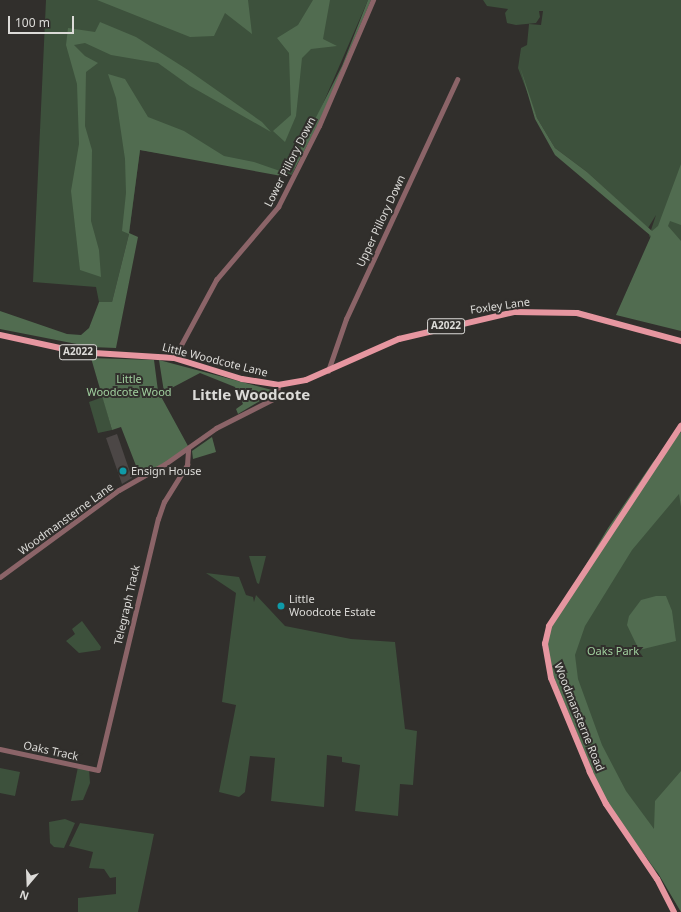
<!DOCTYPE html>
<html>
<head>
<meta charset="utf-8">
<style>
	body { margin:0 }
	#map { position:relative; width:681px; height:912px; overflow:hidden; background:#312f2c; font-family:"Noto Sans",sans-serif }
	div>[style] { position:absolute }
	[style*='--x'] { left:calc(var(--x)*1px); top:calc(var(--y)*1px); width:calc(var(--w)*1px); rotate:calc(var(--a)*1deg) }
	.green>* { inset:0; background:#3d513c }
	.forest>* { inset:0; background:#516c50 }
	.building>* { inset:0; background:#4c4746 }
	.minor>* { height:4.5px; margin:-2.25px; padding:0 2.25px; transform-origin:2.25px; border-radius:2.25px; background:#8b6468 }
	.major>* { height:6px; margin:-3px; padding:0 3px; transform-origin:3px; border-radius:3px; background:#e696a0 }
	.dots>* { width:11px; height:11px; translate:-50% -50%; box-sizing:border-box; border:2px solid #312f2c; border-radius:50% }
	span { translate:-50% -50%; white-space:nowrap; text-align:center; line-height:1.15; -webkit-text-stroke:4px #312f2c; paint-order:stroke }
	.shield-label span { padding:1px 3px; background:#312f2c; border:1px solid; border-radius:3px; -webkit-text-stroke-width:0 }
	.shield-label { font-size:10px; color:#dcdbd8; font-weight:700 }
	.street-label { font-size:11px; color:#dcdbd8 }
	.park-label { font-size:11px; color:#a0cf9e }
	.poi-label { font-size:11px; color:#dcdbd8 }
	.left { translate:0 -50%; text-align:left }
	.district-label { font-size:15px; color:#dcdbd8; font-weight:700 }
	.north { position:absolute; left:8px; top:864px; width:40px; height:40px; -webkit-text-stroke:3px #312f2c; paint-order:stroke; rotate:199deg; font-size:11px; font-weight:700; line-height:16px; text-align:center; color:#dcdbd8 }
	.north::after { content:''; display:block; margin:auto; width:14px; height:18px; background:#dcdbd8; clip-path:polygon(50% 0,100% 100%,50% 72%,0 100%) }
	.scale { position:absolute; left:8px; top:16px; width:66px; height:18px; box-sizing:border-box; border:2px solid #dcdbd8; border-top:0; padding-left:5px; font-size:12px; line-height:14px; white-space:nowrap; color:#dcdbd8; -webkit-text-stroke:3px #312f2c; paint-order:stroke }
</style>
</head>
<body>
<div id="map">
	<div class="green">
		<i style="clip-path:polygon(46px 0,368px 0,292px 175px,140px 150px,129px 234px,112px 302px,99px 302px,96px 287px,33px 282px)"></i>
		<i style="clip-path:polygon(483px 0,681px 0,681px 270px,649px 236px,656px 215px,648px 228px,587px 172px,555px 148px,537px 118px,518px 68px,521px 48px,527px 45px,529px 24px,541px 25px,543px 11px,539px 11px,540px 17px,536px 23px,516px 25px,507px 23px,505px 13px,508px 9px,487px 6px)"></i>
		<i style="clip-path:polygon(103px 397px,112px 430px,98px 433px,89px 402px)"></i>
		<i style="clip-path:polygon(681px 439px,681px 912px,658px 873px,652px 868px,549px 626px)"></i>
		<i style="clip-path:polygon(249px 556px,266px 556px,259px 584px,257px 583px)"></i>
		<i style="clip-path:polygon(206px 573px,239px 577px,246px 595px,253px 597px,254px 602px,256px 595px,285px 626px,351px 639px,395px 642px,405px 729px,417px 731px,413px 785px,400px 784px,398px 816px,355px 811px,360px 765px,342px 762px,342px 757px,327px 755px,324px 807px,271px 801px,275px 758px,250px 756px,245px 792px,239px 797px,219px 792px,236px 705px,222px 702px,236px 593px)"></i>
		<i style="clip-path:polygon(82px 621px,101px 647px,100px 650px,79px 653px,66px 641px,75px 634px,72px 629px)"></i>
		<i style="clip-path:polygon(78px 767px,89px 769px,90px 783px,83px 800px,71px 801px)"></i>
		<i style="clip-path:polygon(0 768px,20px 772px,15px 796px,0 793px)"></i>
		<i style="clip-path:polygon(65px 819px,75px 823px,64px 848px,54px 847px,50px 843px,49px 822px)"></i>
		<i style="clip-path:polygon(80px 823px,154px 834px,138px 912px,78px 912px,78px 898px,116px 894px,116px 877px,110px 878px,104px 869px,89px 868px,93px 852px,69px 846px)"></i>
	</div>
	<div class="forest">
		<i style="clip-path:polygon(97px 0,248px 0,252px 34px,225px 13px,214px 36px,190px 37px)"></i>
		<i style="clip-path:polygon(313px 0,330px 0,323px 39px,337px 46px,311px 49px,302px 58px,296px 116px,285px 142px,273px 131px,291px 115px,289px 53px,277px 38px,298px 25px)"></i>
		<i style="clip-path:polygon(368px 0,371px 0,318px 125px,293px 172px,302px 145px,342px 66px)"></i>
		<i style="clip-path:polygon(100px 22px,136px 37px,188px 70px,262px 122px,271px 132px,190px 86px,158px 63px,111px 55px,85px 43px,74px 45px,85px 56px,98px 63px,86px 72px,85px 126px,92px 150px,91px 221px,99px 250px,101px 277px,80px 270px,71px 191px,79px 144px,77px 84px,66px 45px,68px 28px,95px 32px)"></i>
		<i style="clip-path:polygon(520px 67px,537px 118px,555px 148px,587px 172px,652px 231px,658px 226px,681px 164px,681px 225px,670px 221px,668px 226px,681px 241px,681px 331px,616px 315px,651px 236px,555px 155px,535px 119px)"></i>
		<i style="clip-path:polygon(108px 74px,125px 79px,148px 117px,184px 131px,224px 156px,254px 162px,280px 171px,287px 177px,140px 150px,129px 233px,138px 237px,116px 348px,92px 347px,0 329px,0 311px,67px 334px,81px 335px,89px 328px,99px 302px,112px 302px,129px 234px,122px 231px,126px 193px,125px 159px,116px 98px)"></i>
		<i style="clip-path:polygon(91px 358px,154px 360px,158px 391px,188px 446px,164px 464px,140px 476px,121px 427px,112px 430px)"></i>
		<i style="clip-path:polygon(159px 360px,272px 390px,273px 393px,238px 414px,236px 409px,243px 404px,235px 387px,200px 373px,164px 392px)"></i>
		<i style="clip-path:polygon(681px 432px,681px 507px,679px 494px,632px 550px,585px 626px,575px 655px,578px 679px,602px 745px,626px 791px,654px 829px,655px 801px,681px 771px,681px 912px,658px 873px,606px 804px,546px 658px,549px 626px,608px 528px,653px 462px)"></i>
		<i style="clip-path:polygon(212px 437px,216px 452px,193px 459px,192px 451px)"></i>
		<i style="clip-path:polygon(656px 596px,666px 596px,672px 611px,676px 641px,639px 650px,627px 625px,629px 616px,641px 600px)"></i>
	</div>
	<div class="building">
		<i style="clip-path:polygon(117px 434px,132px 478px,122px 484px,106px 438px)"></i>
	</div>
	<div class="minor">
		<i style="--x:174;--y:358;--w:89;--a:-61.7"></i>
		<i style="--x:216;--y:280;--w:96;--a:-49.7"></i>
		<i style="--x:278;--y:207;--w:91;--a:-63.2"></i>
		<i style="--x:319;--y:126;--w:137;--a:-66.8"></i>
		<i style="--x:328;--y:371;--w:55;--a:-70.9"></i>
		<i style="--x:346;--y:319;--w:264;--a:-65.1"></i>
		<i style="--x:0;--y:577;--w:147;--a:-36.2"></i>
		<i style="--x:119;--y:490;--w:53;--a:-29.5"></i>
		<i style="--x:165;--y:464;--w:62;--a:-35.2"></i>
		<i style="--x:216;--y:428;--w:68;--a:-26.9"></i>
		<i style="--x:277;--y:397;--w:12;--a:-85"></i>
		<i style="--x:0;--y:749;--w:100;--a:12.1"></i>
		<i style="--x:98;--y:770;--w:258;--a:-76.6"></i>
		<i style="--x:158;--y:519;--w:18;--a:-71"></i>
		<i style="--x:164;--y:502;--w:44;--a:-58.1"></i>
		<i style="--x:187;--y:465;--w:16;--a:-86"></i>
	</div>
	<div class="major">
		<i style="--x:0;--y:335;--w:80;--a:12.3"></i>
		<i style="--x:78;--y:352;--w:96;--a:3.6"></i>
		<i style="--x:174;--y:358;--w:71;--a:17.2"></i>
		<i style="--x:242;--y:379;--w:36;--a:9"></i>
		<i style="--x:278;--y:385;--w:28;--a:-10"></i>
		<i style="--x:306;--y:380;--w:102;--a:-23.8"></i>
		<i style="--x:399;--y:339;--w:118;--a:-13.2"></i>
		<i style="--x:514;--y:312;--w:63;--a:0.9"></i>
		<i style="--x:577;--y:313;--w:108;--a:15.1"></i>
		<i style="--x:674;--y:912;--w:37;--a:-117"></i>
		<i style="--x:657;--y:879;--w:91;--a:-124.2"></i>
		<i style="--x:606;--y:804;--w:36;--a:-117"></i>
		<i style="--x:590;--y:772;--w:102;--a:-112.5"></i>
		<i style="--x:551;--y:678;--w:35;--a:-100"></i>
		<i style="--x:545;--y:644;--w:18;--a:-77"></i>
		<i style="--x:549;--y:626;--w:240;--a:-56.6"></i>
	</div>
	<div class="dots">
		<i style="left:123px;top:471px;background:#0f9aa8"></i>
		<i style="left:281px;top:606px;background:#0f9aa8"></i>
	</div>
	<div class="shield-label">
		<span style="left:446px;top:326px">A2022</span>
		<span style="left:78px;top:352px">A2022</span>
	</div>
	<div class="street-label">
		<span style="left:290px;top:162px;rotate:-63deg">Lower Pillory Down</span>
		<span style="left:381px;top:221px;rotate:-65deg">Upper Pillory Down</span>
		<span style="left:500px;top:306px;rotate:-8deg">Foxley Lane</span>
		<span style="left:215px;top:360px;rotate:14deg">Little Woodcote Lane</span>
		<span style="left:66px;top:519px;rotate:-36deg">Woodmansterne Lane</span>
		<span style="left:127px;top:605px;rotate:-77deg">Telegraph Track</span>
		<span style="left:579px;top:717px;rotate:68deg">Woodmansterne Road</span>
		<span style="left:51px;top:751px;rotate:12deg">Oaks Track</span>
	</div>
	<div class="park-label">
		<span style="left:129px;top:386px">Little<br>Woodcote Wood</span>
		<span style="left:613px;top:651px">Oaks Park</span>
	</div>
	<div class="poi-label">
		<span class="left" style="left:131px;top:471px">Ensign House</span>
		<span class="left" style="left:289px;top:606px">Little<br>Woodcote Estate</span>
	</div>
	<div class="district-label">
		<span style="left:251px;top:395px">Little Woodcote</span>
	</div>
	<div class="north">N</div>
	<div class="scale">100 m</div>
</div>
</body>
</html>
